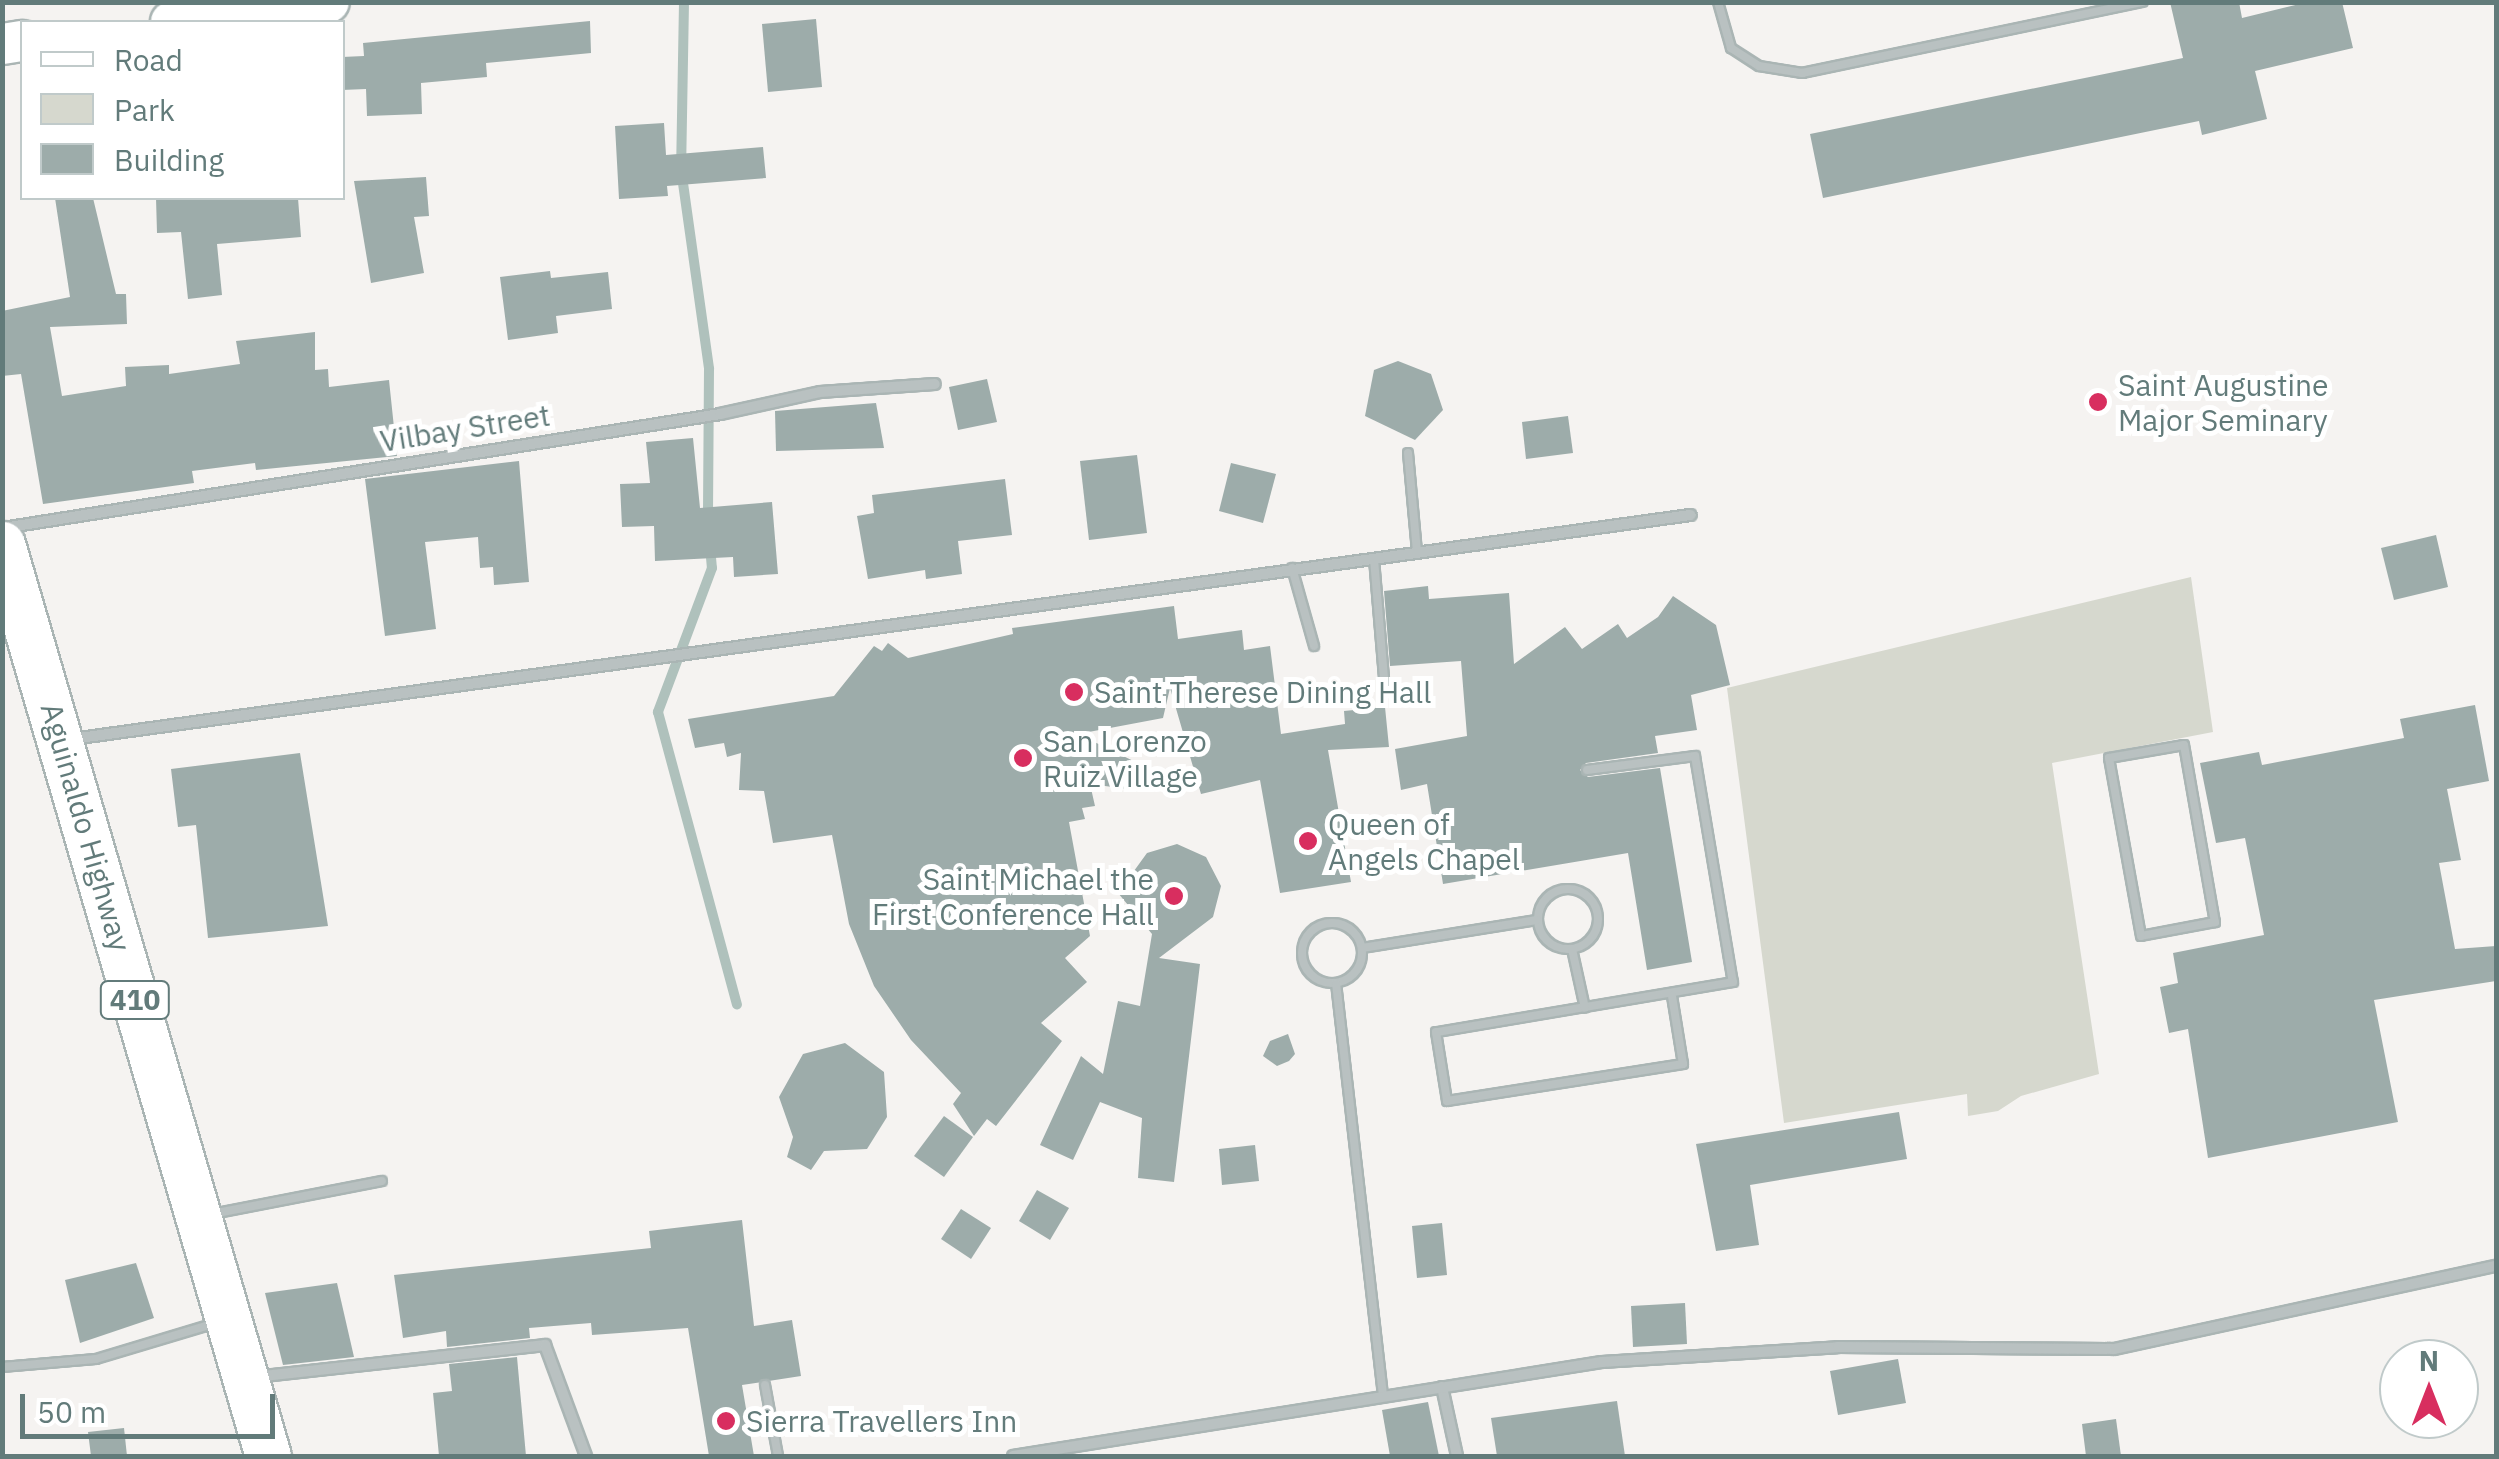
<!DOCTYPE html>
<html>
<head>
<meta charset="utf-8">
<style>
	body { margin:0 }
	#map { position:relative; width:2499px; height:1459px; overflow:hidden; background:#f5f3f1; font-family:"IBM Plex Sans",sans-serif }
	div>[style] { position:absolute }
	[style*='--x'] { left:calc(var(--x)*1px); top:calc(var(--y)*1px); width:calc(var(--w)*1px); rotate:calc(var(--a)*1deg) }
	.green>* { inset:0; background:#d6d8ce }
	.stream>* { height:10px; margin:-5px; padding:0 5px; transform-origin:5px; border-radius:5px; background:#afc1bc }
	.building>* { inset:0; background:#9dacaa }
	.roads { filter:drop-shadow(2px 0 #aab5b4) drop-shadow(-2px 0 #aab5b4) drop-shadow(0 2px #aab5b4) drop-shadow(0 -2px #aab5b4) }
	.lane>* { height:8px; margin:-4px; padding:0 4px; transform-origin:4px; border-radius:4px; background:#b9c1c1 }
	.lane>.ring { margin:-4px; padding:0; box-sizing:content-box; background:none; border:8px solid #b9c1c1; border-radius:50% }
	.street>* { height:10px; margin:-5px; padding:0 5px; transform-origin:5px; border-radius:5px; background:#b9c1c1 }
	.secondary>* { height:40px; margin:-20px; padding:0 20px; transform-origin:20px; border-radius:20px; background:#fff }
	.primary>* { height:45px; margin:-22.5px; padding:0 22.5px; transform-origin:22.5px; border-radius:22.5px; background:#fff }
	.dots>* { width:28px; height:28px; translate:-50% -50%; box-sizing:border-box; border:5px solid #fff; border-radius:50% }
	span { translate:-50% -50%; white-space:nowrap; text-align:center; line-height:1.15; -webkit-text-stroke:10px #fff; paint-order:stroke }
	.shield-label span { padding:2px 8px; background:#fff; border:2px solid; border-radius:8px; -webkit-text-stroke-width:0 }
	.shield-label { font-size:28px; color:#627b7a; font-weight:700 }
	.poi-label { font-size:30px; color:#627b7a }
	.left { translate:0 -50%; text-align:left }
	.right { translate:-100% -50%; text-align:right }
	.street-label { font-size:30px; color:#627b7a }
	.frame { position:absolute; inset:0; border:5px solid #627b7a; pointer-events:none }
	.legend { position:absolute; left:20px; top:20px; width:325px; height:180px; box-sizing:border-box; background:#fff; border:2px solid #c0caca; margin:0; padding:12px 18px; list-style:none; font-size:30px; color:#627b7a }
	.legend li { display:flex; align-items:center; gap:20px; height:50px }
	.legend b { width:50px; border:2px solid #c0caca }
	.north { position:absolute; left:2379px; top:1339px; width:100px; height:100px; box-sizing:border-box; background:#fff; border:2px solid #c0caca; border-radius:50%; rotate:0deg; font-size:28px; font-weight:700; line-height:40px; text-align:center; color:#627b7a }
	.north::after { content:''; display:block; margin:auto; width:35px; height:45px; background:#d82e5f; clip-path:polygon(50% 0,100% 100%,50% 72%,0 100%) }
	.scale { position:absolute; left:20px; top:1394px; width:255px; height:45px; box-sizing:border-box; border:5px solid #627b7a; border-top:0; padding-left:12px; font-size:30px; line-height:35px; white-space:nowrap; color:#627b7a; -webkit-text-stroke:8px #fff; paint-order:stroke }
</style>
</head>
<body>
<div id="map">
	<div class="green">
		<i style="clip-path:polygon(2191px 577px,2213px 732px,2052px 763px,2099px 1074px,2021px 1096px,1998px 1111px,1968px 1116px,1967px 1094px,1784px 1123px,1727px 688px)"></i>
	</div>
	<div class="stream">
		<i style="--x:684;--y:2;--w:167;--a:91"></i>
		<i style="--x:681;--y:169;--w:202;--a:82"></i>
		<i style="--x:709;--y:369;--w:150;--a:90.4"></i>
		<i style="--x:710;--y:546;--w:22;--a:85"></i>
		<i style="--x:712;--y:568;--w:154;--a:110.6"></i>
		<i style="--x:658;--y:712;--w:303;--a:74.9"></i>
	</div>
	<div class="building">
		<i style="clip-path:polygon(2170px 2px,2239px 2px,2242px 18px,2308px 2px,2342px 2px,2353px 48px,2255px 71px,2267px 119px,2202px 135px,2199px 121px,1823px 198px,1810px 134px,2183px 58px)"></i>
		<i style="clip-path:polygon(816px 19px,822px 87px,768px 92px,762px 24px)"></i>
		<i style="clip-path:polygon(590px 21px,591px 53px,486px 63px,487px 77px,421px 83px,422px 114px,367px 116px,366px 89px,342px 90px,342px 57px,364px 56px,363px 43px)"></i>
		<i style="clip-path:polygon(664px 123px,666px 155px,763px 147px,766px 178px,667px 186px,668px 196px,619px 199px,615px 126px)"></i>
		<i style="clip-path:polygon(426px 177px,429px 216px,414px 217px,424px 273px,371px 283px,354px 181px)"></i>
		<i style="clip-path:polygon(55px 198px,93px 198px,116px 294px,126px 294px,127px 324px,50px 327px,62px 396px,126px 386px,125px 367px,169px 365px,169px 374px,240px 364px,236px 341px,315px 332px,315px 370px,328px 369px,329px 387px,389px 380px,397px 456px,256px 470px,255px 463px,192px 471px,194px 483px,43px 504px,21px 374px,2px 376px,2px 311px,70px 297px)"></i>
		<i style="clip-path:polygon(156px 198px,298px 198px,301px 237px,217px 244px,222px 295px,188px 299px,181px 232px,157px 233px)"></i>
		<i style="clip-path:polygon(550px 271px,551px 278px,608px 272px,612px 309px,556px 316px,558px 333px,508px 340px,500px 277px)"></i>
		<i style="clip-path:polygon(1398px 361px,1431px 374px,1443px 410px,1415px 440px,1365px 416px,1374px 370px)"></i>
		<i style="clip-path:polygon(987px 379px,997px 422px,958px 430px,949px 387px)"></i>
		<i style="clip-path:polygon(876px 403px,884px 448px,776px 451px,775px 411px)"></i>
		<i style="clip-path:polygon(1568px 416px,1573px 453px,1526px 459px,1522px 422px)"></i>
		<i style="clip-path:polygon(693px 438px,700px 508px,772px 502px,778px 574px,734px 577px,733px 557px,655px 561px,654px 526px,622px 527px,620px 484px,650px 483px,646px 442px)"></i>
		<i style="clip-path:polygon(1137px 455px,1147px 533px,1089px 540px,1080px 461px)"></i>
		<i style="clip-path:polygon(519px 461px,529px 582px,494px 585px,493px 567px,480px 568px,478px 537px,425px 542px,436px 629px,385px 636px,365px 479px)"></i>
		<i style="clip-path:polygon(1231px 463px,1276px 474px,1263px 523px,1219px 511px)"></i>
		<i style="clip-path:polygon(1005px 479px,1012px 535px,958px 541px,962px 574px,926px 579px,925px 570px,868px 579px,857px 516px,874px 513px,872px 495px)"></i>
		<i style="clip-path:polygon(2436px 535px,2448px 587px,2394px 600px,2381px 548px)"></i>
		<i style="clip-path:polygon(1428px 586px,1429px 599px,1509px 593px,1514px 664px,1565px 627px,1582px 649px,1618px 624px,1627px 638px,1658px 617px,1673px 596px,1716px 625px,1730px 685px,1691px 695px,1697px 730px,1655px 736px,1658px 753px,1586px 763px,1580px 770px,1588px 777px,1660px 768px,1692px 962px,1647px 970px,1628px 853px,1443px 884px,1427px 784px,1401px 790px,1395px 749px,1467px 736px,1461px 661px,1390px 666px,1384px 591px)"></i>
		<i style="clip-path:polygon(1174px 606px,1178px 639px,1242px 630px,1244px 650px,1270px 646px,1281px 734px,1345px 724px,1344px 711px,1385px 707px,1389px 747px,1328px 750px,1351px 882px,1280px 893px,1260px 780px,1201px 794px,1170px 688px,1163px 718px,1078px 734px,1154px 771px,1135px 790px,1090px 784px,1095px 806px,1082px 808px,1085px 819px,1069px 822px,1090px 936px,1065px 958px,1087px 982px,1041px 1023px,1062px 1041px,996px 1126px,987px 1119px,974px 1136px,953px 1104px,961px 1093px,911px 1040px,874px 986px,849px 924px,832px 835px,773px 843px,764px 791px,739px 790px,741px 753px,727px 757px,724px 743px,695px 748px,688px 719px,834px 696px,874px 646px,882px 651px,888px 643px,908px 658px,1013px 634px,1012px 628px)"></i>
		<i style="clip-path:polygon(2475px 705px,2489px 781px,2447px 789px,2461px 860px,2439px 863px,2455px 949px,2496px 946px,2496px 981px,2374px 1000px,2398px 1122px,2208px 1158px,2188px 1029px,2169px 1033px,2160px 987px,2178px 983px,2173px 953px,2264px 935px,2245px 838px,2216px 843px,2200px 763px,2259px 752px,2262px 765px,2404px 738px,2400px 719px)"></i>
		<i style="clip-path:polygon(300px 753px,328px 926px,208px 938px,196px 825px,178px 827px,171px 769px)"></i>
		<i style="clip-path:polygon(1177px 844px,1206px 857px,1221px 886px,1213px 917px,1159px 958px,1200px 964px,1174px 1182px,1138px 1178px,1142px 1118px,1100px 1102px,1073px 1160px,1040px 1145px,1081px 1056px,1103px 1074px,1118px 1001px,1140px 1006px,1152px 934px,1118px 893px,1147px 853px)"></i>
		<i style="clip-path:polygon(1288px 1034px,1295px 1054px,1289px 1061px,1277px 1066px,1263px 1056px,1270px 1041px)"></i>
		<i style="clip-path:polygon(845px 1043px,884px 1072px,887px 1117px,867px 1149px,824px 1151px,811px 1170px,787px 1157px,793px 1137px,779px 1097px,803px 1054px)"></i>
		<i style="clip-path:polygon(1899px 1112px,1907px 1159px,1750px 1185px,1759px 1245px,1716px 1251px,1696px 1144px)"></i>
		<i style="clip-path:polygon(944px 1116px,973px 1137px,944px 1177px,914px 1156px)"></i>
		<i style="clip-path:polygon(1255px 1145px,1259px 1181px,1222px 1185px,1219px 1149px)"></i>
		<i style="clip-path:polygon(1037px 1190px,1069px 1208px,1050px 1240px,1019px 1221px)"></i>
		<i style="clip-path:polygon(961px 1209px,991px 1228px,971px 1259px,941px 1239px)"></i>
		<i style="clip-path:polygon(742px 1220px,754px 1326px,792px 1320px,801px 1376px,742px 1385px,754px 1456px,709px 1456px,688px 1328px,592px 1335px,591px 1323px,529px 1328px,530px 1338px,447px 1347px,446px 1331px,403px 1338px,394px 1275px,651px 1248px,649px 1231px)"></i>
		<i style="clip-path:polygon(1442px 1223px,1447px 1275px,1417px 1278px,1412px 1226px)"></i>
		<i style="clip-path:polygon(136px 1263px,154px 1318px,80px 1343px,65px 1280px)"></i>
		<i style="clip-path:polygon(337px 1283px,354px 1357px,283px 1365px,265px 1293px)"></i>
		<i style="clip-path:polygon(1685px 1303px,1687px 1344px,1633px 1347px,1631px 1306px)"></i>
		<i style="clip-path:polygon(517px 1357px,526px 1456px,439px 1456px,433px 1393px,452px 1391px,449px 1364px)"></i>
		<i style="clip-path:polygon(1898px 1359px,1906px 1403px,1838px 1415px,1830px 1371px)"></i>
		<i style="clip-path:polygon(1617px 1401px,1625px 1456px,1497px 1456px,1491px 1418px)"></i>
		<i style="clip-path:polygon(1428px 1402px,1439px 1456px,1390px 1456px,1382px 1410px)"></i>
		<i style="clip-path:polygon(2116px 1419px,2121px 1456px,2086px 1456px,2082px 1424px)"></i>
		<i style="clip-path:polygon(124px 1428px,127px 1456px,91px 1456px,88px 1432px)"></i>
	</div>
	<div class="roads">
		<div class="lane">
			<i style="--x:1718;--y:2;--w:48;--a:74.2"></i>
			<i style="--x:1731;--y:48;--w:33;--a:33"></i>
			<i style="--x:1759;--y:66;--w:44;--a:9.2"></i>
			<i style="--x:1802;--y:73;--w:348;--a:-11.8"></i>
			<i style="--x:1408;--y:453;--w:99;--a:84.8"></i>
			<i style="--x:1374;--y:559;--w:132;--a:85.2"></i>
			<i style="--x:1292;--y:568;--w:81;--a:74.2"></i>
			<i style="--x:2184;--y:745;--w:180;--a:80.1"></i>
			<i style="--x:2215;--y:922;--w:75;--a:169.3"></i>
			<i style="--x:2141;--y:936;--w:181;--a:-100.2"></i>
			<i style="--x:2109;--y:758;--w:76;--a:-9.8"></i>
			<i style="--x:1587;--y:770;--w:109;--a:-7.4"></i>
			<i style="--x:1695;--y:756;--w:229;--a:80.5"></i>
			<i style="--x:1733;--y:982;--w:301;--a:170.4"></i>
			<i style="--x:1436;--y:1032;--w:70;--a:80.9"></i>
			<i style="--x:1447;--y:1101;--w:239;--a:-8.9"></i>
			<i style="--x:1683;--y:1064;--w:69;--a:-99.2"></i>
			<i class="ring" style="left:1538px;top:889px;width:52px;height:52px"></i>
			<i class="ring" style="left:1302px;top:923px;width:52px;height:52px"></i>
			<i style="--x:1362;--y:948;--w:177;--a:-9.1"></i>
			<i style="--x:1572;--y:949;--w:60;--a:77.6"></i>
			<i style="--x:1336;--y:983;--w:414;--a:83.5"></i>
			<i style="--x:212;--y:1214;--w:173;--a:-11"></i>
			<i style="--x:2;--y:1367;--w:94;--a:-4.9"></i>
			<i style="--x:96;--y:1359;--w:122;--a:-16.7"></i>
			<i style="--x:765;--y:1385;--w:72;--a:79.6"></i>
		</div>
		<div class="street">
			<i style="--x:3;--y:528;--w:726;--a:-9.03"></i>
			<i style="--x:720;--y:414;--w:102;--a:-12.4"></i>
			<i style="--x:820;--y:392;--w:115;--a:-4"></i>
			<i style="--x:72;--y:739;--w:1634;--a:-7.88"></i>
			<i style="--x:255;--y:1377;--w:292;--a:-6.3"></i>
			<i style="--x:545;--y:1345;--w:118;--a:69.7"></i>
			<i style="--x:1442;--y:1387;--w:71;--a:77.7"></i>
			<i style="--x:1013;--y:1456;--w:596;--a:-9.07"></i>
			<i style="--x:1602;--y:1362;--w:236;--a:-3.6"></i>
			<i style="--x:1838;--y:1347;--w:276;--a:0.4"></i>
			<i style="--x:2114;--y:1349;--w:391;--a:-12.3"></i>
		</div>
		<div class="secondary">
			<i style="--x:171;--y:22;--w:159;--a:-7.2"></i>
			<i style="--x:2;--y:44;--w:20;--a:-9"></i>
		</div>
		<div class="primary">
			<i style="--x:2;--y:544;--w:950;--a:73.74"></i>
		</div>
	</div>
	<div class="dots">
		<i style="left:2098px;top:402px;background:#d82e5f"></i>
		<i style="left:1074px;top:692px;background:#d82e5f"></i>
		<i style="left:1023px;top:758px;background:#d82e5f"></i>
		<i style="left:1308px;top:841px;background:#d82e5f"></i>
		<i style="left:1174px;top:896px;background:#d82e5f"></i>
		<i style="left:726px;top:1421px;background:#d82e5f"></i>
	</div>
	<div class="shield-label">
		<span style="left:135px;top:1000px">410</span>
	</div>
	<div class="poi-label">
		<span class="left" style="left:2118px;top:402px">Saint Augustine<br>Major Seminary</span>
		<span class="left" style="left:1094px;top:692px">Saint Therese Dining Hall</span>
		<span class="left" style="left:1043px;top:758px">San Lorenzo<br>Ruiz Village</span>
		<span class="left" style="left:1328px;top:841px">Queen of<br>Angels Chapel</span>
		<span class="right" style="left:1154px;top:896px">Saint Michael the<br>First Conference Hall</span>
		<span class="left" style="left:746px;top:1421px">Sierra Travellers Inn</span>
	</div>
	<div class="street-label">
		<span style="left:465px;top:428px;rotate:-9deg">Vilbay Street</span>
		<span style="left:86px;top:827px;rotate:74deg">Aguinaldo Highway</span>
	</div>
	<div class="frame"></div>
	<ul class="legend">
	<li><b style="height:12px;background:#fff"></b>Road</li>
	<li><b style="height:28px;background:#d6d8ce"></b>Park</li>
	<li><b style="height:28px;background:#9dacaa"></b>Building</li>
	</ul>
	<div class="north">N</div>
	<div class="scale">50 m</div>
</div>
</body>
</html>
